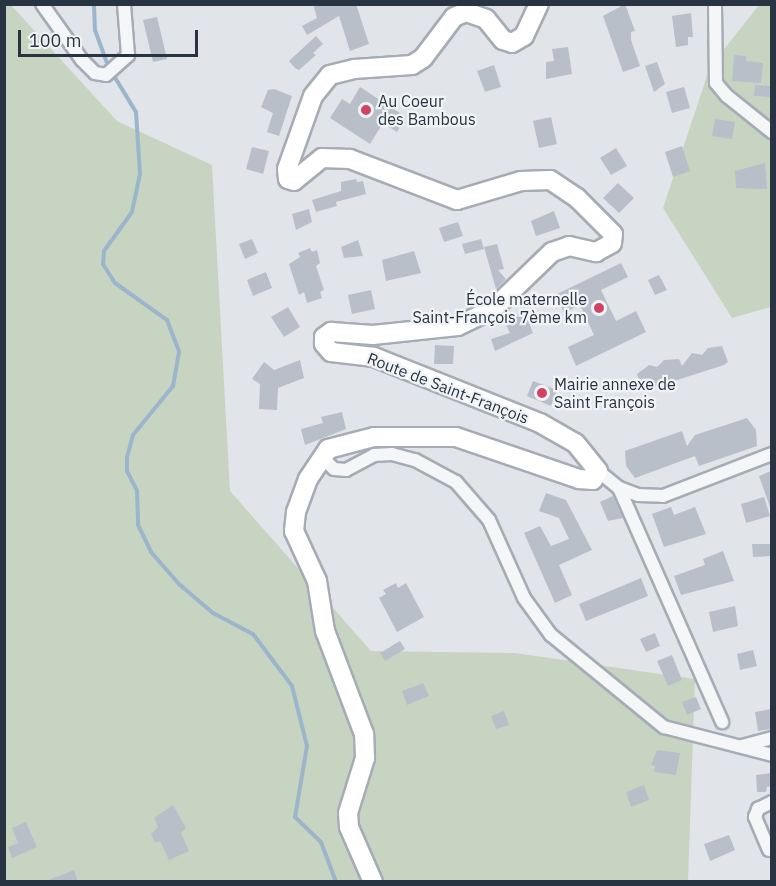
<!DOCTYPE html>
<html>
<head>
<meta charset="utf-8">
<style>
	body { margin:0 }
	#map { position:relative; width:776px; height:886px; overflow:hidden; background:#e1e5ea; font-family:"IBM Plex Sans",sans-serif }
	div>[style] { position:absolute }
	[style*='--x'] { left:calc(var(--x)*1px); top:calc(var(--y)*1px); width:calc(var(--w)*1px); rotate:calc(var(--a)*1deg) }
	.green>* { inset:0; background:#c8d4c2 }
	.stream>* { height:4px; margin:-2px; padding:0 2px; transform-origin:2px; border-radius:2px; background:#9bb6cb }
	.building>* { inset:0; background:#b8bfc8 }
	.roads { filter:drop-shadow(2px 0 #a6acb5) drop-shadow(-2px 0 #a6acb5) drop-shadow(0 2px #a6acb5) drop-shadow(0 -2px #a6acb5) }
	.minor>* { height:12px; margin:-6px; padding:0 6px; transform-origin:6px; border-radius:6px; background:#f4f6f8 }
	.secondary>* { height:18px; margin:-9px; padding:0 9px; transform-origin:9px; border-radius:9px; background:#fff }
	.dots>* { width:16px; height:16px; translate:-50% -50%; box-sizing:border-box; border:3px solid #f1f4f7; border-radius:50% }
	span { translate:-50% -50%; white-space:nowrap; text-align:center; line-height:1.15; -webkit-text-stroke:4.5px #f1f4f7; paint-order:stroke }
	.poi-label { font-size:16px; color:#293443 }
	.left { translate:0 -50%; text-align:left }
	.right { translate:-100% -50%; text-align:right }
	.street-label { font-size:16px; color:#293443 }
	.frame { position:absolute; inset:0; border:6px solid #293443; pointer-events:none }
	.scale { position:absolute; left:18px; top:30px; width:180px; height:27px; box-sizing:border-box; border:3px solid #293443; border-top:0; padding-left:8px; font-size:18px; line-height:21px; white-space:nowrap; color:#293443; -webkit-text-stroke:4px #f1f4f7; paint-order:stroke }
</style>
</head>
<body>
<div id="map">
	<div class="green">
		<i style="clip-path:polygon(10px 4px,117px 121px,212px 165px,230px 491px,371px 651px,515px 653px,695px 679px,688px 881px,5px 882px,4px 5px)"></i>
		<i style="clip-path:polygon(759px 5px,771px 5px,771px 307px,732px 318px,663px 208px,710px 67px)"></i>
	</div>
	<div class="stream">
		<i style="--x:94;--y:4;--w:26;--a:88"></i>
		<i style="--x:95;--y:30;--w:38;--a:70"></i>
		<i style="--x:108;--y:66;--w:54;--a:58.7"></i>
		<i style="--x:136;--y:112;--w:62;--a:86.3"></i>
		<i style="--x:140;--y:174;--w:39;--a:102"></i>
		<i style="--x:132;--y:212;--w:48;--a:125.7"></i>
		<i style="--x:104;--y:251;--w:13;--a:94"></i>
		<i style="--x:103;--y:264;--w:22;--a:58"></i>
		<i style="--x:115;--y:283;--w:64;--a:35.4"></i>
		<i style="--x:167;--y:320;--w:34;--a:69"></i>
		<i style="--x:179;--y:352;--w:35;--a:100"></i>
		<i style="--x:173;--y:386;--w:63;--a:129.2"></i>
		<i style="--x:133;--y:435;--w:23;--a:105"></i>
		<i style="--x:127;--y:457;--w:14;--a:90"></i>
		<i style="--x:127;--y:471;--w:22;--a:63"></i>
		<i style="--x:137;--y:491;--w:34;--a:88"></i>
		<i style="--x:138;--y:525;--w:30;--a:64"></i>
		<i style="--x:151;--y:552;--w:43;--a:48.8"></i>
		<i style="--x:179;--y:584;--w:45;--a:40.5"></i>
		<i style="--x:213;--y:613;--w:45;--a:27.7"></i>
		<i style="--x:253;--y:634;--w:65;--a:53.1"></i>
		<i style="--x:292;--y:686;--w:62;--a:76"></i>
		<i style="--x:307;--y:746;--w:72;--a:99.6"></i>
		<i style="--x:295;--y:817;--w:36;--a:44"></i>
		<i style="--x:321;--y:842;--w:43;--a:69.4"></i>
	</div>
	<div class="building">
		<i style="clip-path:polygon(318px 4px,356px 4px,369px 44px,350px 51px,339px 16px,307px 35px,302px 26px,317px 18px,314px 7px)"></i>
		<i style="clip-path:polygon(625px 4px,635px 31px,631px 32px,631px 40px,640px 66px,623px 72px,603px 16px)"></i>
		<i style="clip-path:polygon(691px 13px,693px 37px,688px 37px,688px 45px,676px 47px,672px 16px)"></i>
		<i style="clip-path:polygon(157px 17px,167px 59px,153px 62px,143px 20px)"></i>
		<i style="clip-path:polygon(316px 36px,323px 44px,313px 53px,316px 55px,299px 70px,295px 68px,289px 61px)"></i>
		<i style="clip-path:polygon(568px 47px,572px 74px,546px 79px,546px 62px,554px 61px,552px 49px)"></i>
		<i style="clip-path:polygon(734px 55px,746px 56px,746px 61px,763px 63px,761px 83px,732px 81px)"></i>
		<i style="clip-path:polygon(657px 62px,665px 84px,654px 92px,645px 66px)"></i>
		<i style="clip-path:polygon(494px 65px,501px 87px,485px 92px,477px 71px)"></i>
		<i style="clip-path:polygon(755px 85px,771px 86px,771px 97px,754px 96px)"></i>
		<i style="clip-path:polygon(360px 87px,406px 117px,397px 132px,383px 123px,370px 144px,330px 118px,342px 99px,350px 104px)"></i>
		<i style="clip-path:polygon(684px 87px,690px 108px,672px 113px,666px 92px)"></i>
		<i style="clip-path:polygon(274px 89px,292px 96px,279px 136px,267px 132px,273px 113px,261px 107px,268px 90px)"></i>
		<i style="clip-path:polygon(551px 117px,557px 144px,539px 148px,533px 121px)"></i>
		<i style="clip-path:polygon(715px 119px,735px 122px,732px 139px,712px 136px)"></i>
		<i style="clip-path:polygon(682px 146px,690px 171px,673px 177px,665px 152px)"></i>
		<i style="clip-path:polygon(252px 147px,269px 151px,263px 174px,246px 169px)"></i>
		<i style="clip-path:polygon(616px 148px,627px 166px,611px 175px,600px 158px)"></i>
		<i style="clip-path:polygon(765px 163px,767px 189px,736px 188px,735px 171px)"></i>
		<i style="clip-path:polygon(356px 179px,357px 182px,363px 181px,366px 194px,336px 202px,337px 206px,316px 212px,312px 200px,341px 191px,341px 182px)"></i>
		<i style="clip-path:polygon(618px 183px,634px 198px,619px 213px,603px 198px)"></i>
		<i style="clip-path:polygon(309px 209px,312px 222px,296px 230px,292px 214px)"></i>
		<i style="clip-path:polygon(554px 211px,560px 228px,536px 236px,531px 221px)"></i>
		<i style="clip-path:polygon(458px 222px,463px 236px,444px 242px,439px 228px)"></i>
		<i style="clip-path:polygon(252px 239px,258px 253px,245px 259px,239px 244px)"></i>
		<i style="clip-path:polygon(481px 239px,484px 249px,465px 254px,462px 244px)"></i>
		<i style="clip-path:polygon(358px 240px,363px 256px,344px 258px,341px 247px)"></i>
		<i style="clip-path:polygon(497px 244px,504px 269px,498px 270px,506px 279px,496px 289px,484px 247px)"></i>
		<i style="clip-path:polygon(310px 248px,312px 252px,317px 250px,320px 263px,316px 266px,324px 290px,320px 292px,322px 298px,307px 303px,304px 292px,299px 295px,289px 264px,300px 257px,298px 253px)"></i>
		<i style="clip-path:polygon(414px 251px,421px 273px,386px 281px,382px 260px)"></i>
		<i style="clip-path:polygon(621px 263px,628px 277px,601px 290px,616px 321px,636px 311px,646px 332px,576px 366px,568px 347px,594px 335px,580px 305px,564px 313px,555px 295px)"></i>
		<i style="clip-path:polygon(266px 272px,272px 288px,253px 296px,247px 280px)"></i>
		<i style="clip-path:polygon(659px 275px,667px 290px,655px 295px,648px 280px)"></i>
		<i style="clip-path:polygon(371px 290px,375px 309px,352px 314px,348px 295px)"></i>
		<i style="clip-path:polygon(288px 307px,300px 327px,284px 337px,271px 317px)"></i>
		<i style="clip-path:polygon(524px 310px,533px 333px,495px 351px,491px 339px,510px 333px,505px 323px)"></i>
		<i style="clip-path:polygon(435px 345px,454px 346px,453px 364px,434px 364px)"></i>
		<i style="clip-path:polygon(722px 346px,728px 362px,724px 365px,643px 391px,637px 374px,649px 365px,657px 367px,664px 360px,679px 359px,682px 366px,692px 353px,702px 355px,708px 348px)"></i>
		<i style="clip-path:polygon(300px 360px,304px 378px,278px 388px,277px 410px,259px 409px,260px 384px,252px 379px,264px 362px,274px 370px)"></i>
		<i style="clip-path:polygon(533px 381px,557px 390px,551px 406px,527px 396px)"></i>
		<i style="clip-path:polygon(342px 412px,346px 429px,305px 445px,301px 429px,323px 423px,321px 417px)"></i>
		<i style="clip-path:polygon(747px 418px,756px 430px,757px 446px,699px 466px,695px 456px,635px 478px,626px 466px,625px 451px,682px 431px,687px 446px,695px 435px)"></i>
		<i style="clip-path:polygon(771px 471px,771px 506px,770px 507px,759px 476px)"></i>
		<i style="clip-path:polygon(546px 493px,566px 500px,592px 550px,559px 565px,572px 595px,555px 603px,524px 533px,540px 526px,551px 546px,569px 539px,559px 518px,539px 511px)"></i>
		<i style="clip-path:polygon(613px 496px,623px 518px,608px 521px,600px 502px)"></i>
		<i style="clip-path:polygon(764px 497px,770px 516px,746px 523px,741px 504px)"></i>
		<i style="clip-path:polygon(671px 507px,674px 515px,695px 507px,706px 534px,664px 547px,652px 514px)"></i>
		<i style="clip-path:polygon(752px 544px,771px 544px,771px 556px,753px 557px)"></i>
		<i style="clip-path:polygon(723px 551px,734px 581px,681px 595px,674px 576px,705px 565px,703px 559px)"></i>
		<i style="clip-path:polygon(641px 578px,648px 596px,586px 621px,579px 604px)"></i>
		<i style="clip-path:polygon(396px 583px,398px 588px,406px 583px,424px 617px,397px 632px,379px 598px,386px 594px,383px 590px)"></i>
		<i style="clip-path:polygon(735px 606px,738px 626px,713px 632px,709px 612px)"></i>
		<i style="clip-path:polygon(655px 633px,660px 646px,646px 652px,640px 639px)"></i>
		<i style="clip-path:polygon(400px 641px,405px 649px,385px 661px,380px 653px)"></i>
		<i style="clip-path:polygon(753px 650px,757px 666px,740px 670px,737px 654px)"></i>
		<i style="clip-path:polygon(672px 655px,682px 680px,668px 686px,657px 661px)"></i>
		<i style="clip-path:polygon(423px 683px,429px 696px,407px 705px,402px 691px)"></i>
		<i style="clip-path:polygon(696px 697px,701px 709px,687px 715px,682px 702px)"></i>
		<i style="clip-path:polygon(771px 709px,771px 729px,758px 731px,755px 712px)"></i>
		<i style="clip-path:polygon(504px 711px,509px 725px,496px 729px,491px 716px)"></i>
		<i style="clip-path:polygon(657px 750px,680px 753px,676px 775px,654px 772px,655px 766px,651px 765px)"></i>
		<i style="clip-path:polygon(771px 773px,771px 786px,767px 787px,766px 792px,757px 792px,756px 775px)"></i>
		<i style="clip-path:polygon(644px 785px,649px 800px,631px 807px,626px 792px)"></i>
		<i style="clip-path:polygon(173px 805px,186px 828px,181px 833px,189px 851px,169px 860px,160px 841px,155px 843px,151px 834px,158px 827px,154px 818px)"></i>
		<i style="clip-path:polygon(26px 822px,37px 847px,12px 858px,8px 847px,18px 843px,12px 828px)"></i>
		<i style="clip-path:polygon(729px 835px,735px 850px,710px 861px,704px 844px)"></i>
		<i style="clip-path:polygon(74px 870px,78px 882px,47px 882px,46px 881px)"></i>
	</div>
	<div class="roads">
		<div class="minor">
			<i style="--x:42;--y:4;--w:69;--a:54.5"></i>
			<i style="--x:82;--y:60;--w:18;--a:45"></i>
			<i style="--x:95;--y:73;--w:11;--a:10"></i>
			<i style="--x:106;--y:75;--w:30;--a:-42"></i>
			<i style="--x:128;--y:55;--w:51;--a:-94.5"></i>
			<i style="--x:715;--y:4;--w:79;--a:89.3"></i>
			<i style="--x:716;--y:83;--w:17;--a:50"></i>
			<i style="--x:727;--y:96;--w:58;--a:38.7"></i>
			<i style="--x:321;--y:456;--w:18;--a:45"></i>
			<i style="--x:334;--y:469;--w:12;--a:5"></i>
			<i style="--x:346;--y:470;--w:32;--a:-28"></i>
			<i style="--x:374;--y:455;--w:18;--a:-3"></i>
			<i style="--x:392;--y:454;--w:24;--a:15"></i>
			<i style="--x:415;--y:460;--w:47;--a:28.2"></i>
			<i style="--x:456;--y:482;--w:50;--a:49"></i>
			<i style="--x:489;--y:520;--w:85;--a:65.8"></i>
			<i style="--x:524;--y:598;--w:46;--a:53.9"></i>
			<i style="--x:551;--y:635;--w:146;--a:39.2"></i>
			<i style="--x:664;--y:727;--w:112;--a:14.5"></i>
			<i style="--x:598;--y:471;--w:27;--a:39"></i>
			<i style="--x:619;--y:488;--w:20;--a:20"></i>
			<i style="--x:638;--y:495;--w:25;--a:2"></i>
			<i style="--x:663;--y:496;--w:117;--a:-21.1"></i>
			<i style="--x:619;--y:488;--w:256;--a:66.2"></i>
			<i style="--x:742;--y:746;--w:31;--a:-15"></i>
			<i style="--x:769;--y:850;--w:36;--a:-113"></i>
			<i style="--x:755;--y:817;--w:9;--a:-69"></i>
			<i style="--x:758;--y:809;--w:16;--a:-27"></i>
		</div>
		<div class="secondary">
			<i style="--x:373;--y:882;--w:60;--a:-113.6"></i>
			<i style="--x:349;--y:827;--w:14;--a:-94"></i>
			<i style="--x:348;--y:813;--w:58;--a:-72.8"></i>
			<i style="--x:365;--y:758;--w:24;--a:-92"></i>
			<i style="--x:364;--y:734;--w:110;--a:-110.7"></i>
			<i style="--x:325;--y:631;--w:51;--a:-99.1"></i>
			<i style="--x:317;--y:581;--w:55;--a:-114.7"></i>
			<i style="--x:294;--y:531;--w:19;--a:-84"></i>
			<i style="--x:296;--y:512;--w:35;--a:-70"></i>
			<i style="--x:308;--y:479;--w:36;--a:-56"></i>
			<i style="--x:328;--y:449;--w:48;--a:-14.6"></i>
			<i style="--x:374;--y:437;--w:82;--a:0"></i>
			<i style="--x:456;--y:437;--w:130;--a:18.9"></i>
			<i style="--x:579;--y:479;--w:14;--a:4"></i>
			<i style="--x:593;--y:480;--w:10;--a:-61"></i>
			<i style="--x:598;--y:471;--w:36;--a:-129"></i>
			<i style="--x:575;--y:443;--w:40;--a:-150.3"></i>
			<i style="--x:540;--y:423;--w:179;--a:-158.3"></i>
			<i style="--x:374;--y:357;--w:43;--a:-173.4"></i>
			<i style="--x:331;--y:352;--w:11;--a:-131"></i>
			<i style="--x:324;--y:344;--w:7;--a:-90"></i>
			<i style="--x:324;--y:337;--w:9;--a:-36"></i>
			<i style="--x:331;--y:332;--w:42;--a:4.1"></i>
			<i style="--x:373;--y:335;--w:85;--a:-6"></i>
			<i style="--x:458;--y:326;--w:39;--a:-26"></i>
			<i style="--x:493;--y:309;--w:82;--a:-44"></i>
			<i style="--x:552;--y:252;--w:18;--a:-19"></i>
			<i style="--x:569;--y:246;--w:28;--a:13"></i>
			<i style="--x:596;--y:252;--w:18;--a:-29"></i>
			<i style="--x:612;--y:243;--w:9;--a:-84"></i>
			<i style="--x:613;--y:234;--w:51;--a:-135"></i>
			<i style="--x:577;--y:198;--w:32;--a:-146"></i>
			<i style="--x:550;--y:180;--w:29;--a:178"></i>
			<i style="--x:521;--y:181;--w:67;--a:163.5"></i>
			<i style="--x:457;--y:200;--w:115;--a:-159"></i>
			<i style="--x:350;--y:159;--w:28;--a:-178"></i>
			<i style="--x:322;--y:158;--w:36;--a:141"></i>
			<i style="--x:294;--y:181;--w:6;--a:-162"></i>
			<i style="--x:288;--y:179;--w:10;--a:-96"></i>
			<i style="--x:287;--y:169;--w:77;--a:-70.4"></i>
			<i style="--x:313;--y:96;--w:27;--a:-51"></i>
			<i style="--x:330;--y:75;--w:25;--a:-14"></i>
			<i style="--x:354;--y:69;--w:58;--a:-3.9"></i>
			<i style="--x:412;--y:65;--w:13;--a:-32"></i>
			<i style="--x:423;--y:58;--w:51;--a:-52.9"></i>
			<i style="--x:454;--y:17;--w:13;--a:-23"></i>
			<i style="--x:466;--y:12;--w:21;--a:19"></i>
			<i style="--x:486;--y:19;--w:27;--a:51"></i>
			<i style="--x:503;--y:40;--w:9;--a:18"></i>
			<i style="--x:512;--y:43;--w:14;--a:-30"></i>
			<i style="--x:524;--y:36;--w:35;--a:-65"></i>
		</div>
	</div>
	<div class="dots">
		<i style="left:366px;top:110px;background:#d24363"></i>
		<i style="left:599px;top:308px;background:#d24363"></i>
		<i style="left:542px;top:393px;background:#d24363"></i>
	</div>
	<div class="poi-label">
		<span class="left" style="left:378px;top:110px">Au Coeur<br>des Bambous</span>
		<span class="right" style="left:587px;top:308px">École maternelle<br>Saint-François 7ème km</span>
		<span class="left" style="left:554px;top:393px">Mairie annexe de<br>Saint François</span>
	</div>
	<div class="street-label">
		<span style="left:448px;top:388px;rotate:21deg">Route de Saint-François</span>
	</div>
	<div class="frame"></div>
	<div class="scale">100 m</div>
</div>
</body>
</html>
